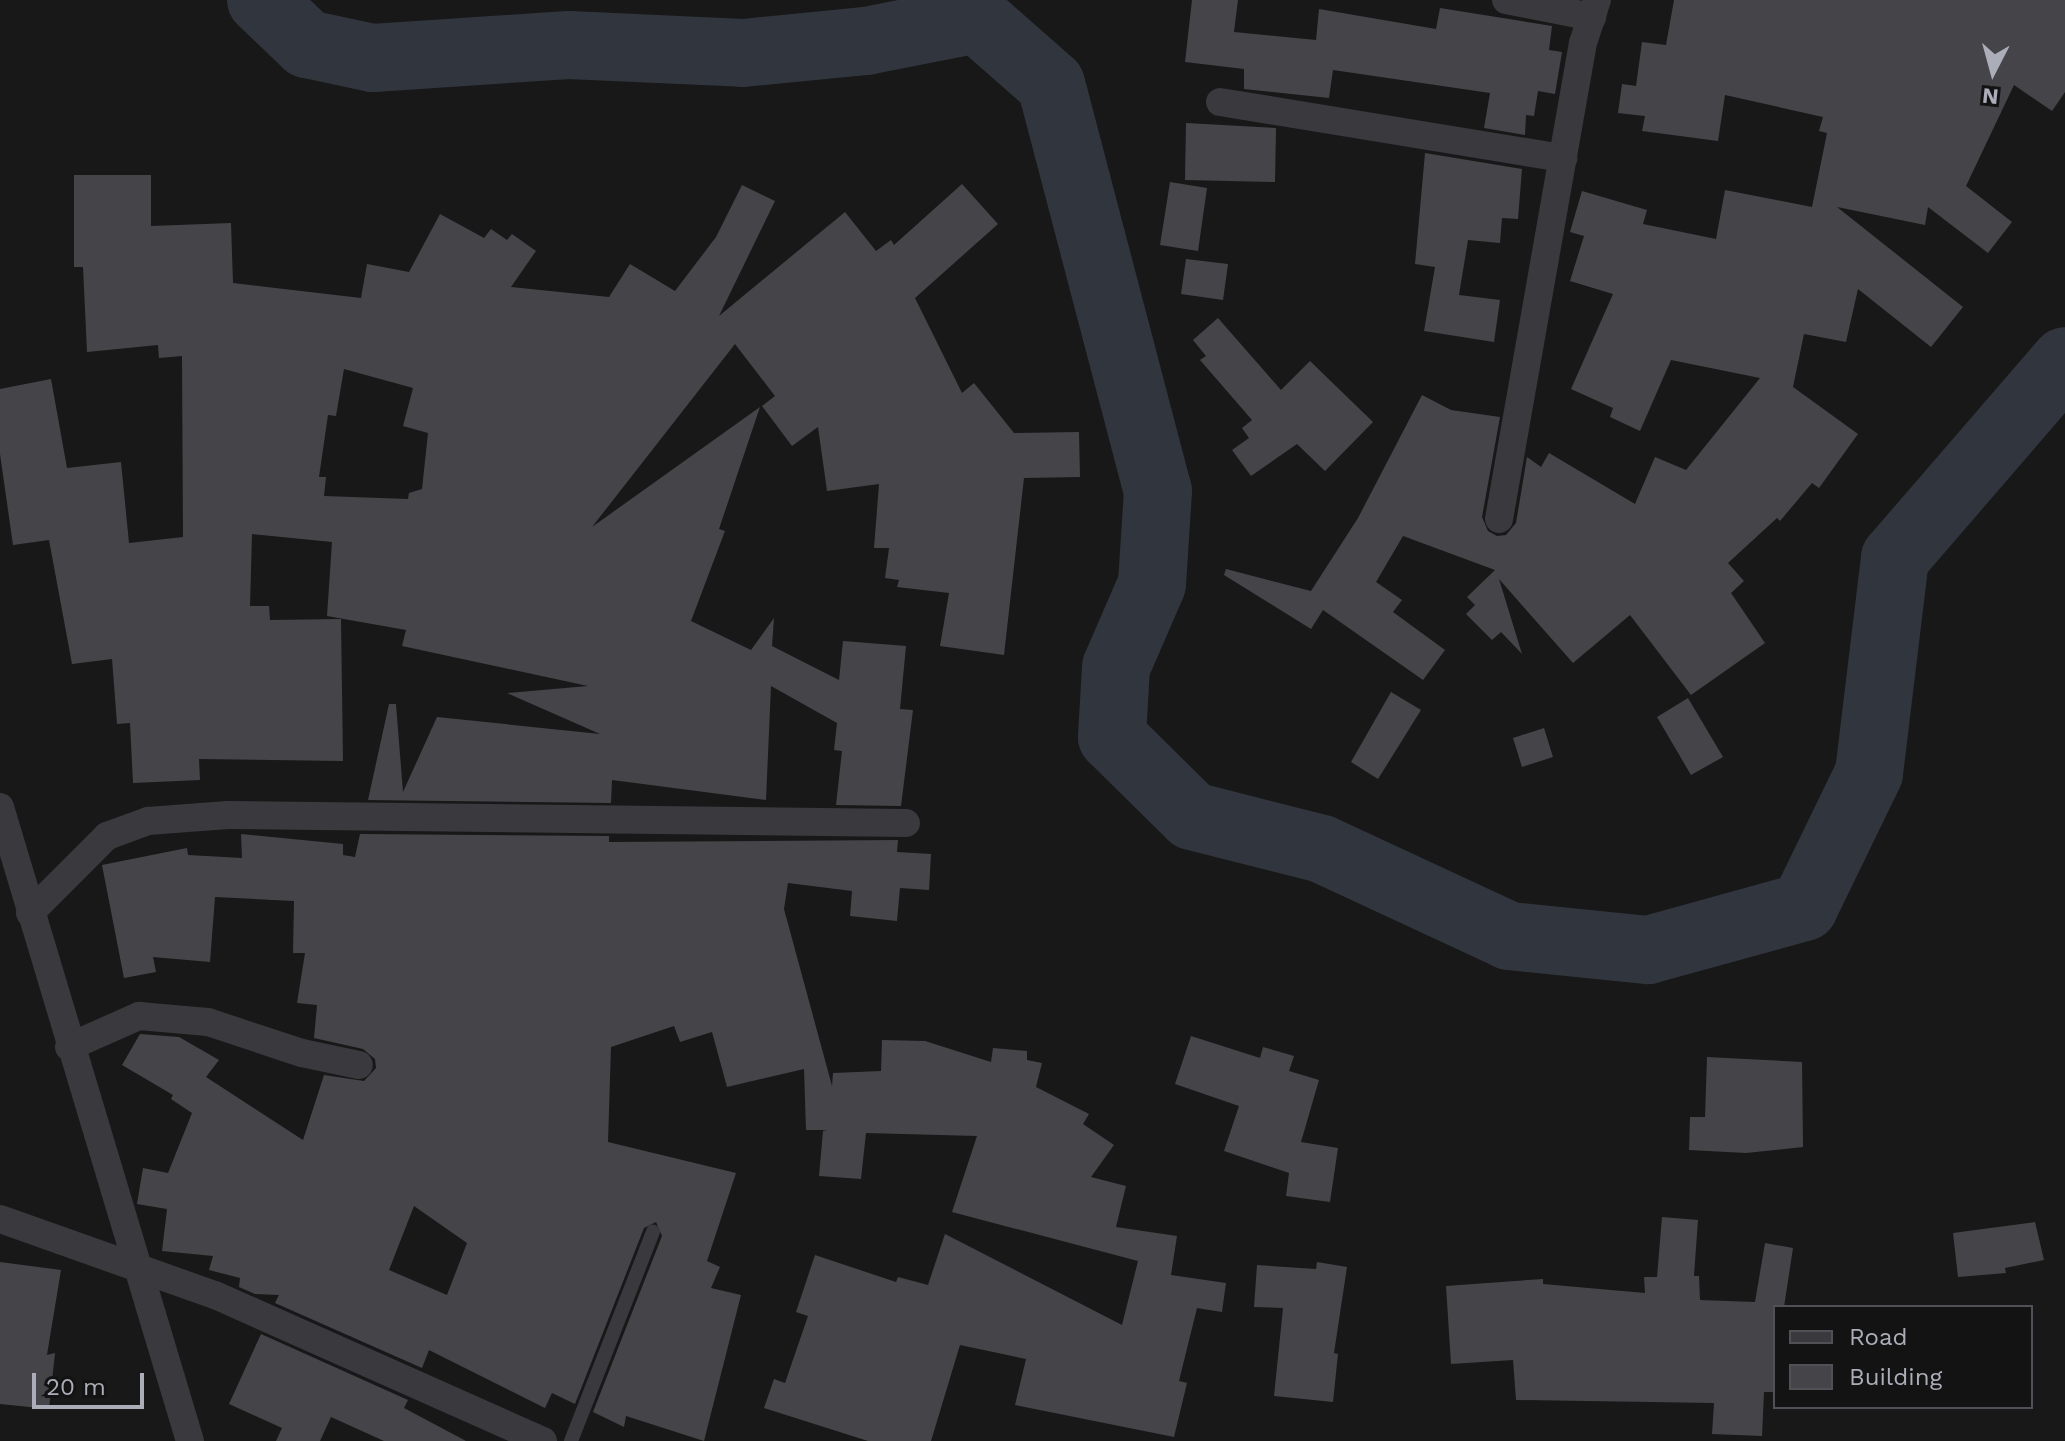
<!DOCTYPE html>
<html>
<head>
<meta charset="utf-8">
<style>
	body { margin:0 }
	#map { position:relative; width:2065px; height:1441px; overflow:hidden; background:#181819; font-family:"Work Sans",sans-serif }
	div>[style] { position:absolute }
	[style*='--x'] { left:calc(var(--x)*1px); top:calc(var(--y)*1px); width:calc(var(--w)*1px); rotate:calc(var(--a)*1deg) }
	.river>* { height:68px; margin:-34px; padding:0 34px; transform-origin:34px; border-radius:34px; background:#31363e }
	.building>* { inset:0; background:#454549 }
	.lane>* { height:14px; margin:-7px; padding:0 7px; transform-origin:7px; border-radius:7px; background:#39393e }
	.street>* { height:28px; margin:-14px; padding:0 14px; transform-origin:14px; border-radius:14px; background:#39393e }
	span { translate:-50% -50%; white-space:nowrap; text-align:center; line-height:1.15; -webkit-text-stroke:8px #131314; paint-order:stroke }
	.legend { position:absolute; left:1773px; top:1305px; width:260px; height:104px; box-sizing:border-box; background:#131314; border:2px solid #505156; margin:0; padding:10px 14px; list-style:none; font-size:24px; color:#abadb8 }
	.legend li { display:flex; align-items:center; gap:16px; height:40px }
	.legend b { width:40px; border:2px solid #505156 }
	.north { position:absolute; left:1953px; top:32px; width:80px; height:80px; -webkit-text-stroke:6px #131314; paint-order:stroke; rotate:186deg; font-size:22px; font-weight:700; line-height:32px; text-align:center; color:#abadb8 }
	.north::after { content:''; display:block; margin:auto; width:28px; height:36px; background:#abadb8; clip-path:polygon(50% 0,100% 100%,50% 72%,0 100%) }
	.scale { position:absolute; left:32px; top:1373px; width:112px; height:36px; box-sizing:border-box; border:4px solid #abadb8; border-top:0; padding-left:10px; font-size:24px; line-height:28px; white-space:nowrap; color:#abadb8; -webkit-text-stroke:6px #131314; paint-order:stroke }
</style>
</head>
<body>
<div id="map">
	<div class="river">
		<i style="--x:261;--y:0;--w:64;--a:43.7"></i>
		<i style="--x:307;--y:44;--w:67;--a:12"></i>
		<i style="--x:373;--y:58;--w:196;--a:-3.8"></i>
		<i style="--x:569;--y:45;--w:174;--a:2.6"></i>
		<i style="--x:743;--y:53;--w:124;--a:-5.6"></i>
		<i style="--x:866;--y:41;--w:113;--a:-11.2"></i>
		<i style="--x:977;--y:19;--w:98;--a:41.3"></i>
		<i style="--x:1051;--y:84;--w:421;--a:75.3"></i>
		<i style="--x:1158;--y:491;--w:93;--a:93.7"></i>
		<i style="--x:1152;--y:584;--w:90;--a:113.4"></i>
		<i style="--x:1116;--y:667;--w:70;--a:93.3"></i>
		<i style="--x:1112;--y:737;--w:112;--a:44.6"></i>
		<i style="--x:1192;--y:816;--w:134;--a:14.2"></i>
		<i style="--x:1322;--y:849;--w:206;--a:24.9"></i>
		<i style="--x:1509;--y:936;--w:140;--a:5.8"></i>
		<i style="--x:1648;--y:950;--w:162;--a:-15.4"></i>
		<i style="--x:1804;--y:907;--w:149;--a:-64.1"></i>
		<i style="--x:1869;--y:773;--w:217;--a:-83.1"></i>
		<i style="--x:1895;--y:558;--w:260;--a:-49.2"></i>
	</div>
	<div class="building">
		<i style="clip-path:polygon(1192px 0,1238px 0,1234px 32px,1316px 40px,1319px 9px,1436px 29px,1440px 8px,1552px 26px,1549px 50px,1562px 52px,1555px 94px,1538px 91px,1534px 116px,1526px 115px,1525px 135px,1484px 128px,1490px 93px,1333px 70px,1329px 98px,1244px 89px,1244px 69px,1185px 62px)"></i>
		<i style="clip-path:polygon(1674px 0,2065px 0,2065px 92px,2052px 111px,2014px 85px,1966px 186px,2012px 222px,1988px 253px,1928px 207px,1925px 225px,1837px 207px,1963px 307px,1931px 347px,1858px 289px,1846px 342px,1804px 334px,1793px 387px,1858px 434px,1819px 488px,1812px 483px,1780px 521px,1777px 518px,1728px 563px,1744px 581px,1731px 593px,1765px 643px,1691px 695px,1630px 615px,1573px 663px,1499px 579px,1522px 654px,1501px 632px,1492px 640px,1466px 614px,1475px 605px,1467px 597px,1495px 570px,1403px 536px,1376px 582px,1402px 600px,1393px 612px,1445px 650px,1423px 680px,1323px 610px,1311px 629px,1224px 575px,1226px 569px,1311px 591px,1358px 518px,1422px 395px,1451px 410px,1500px 417px,1482px 517px,1488px 531px,1497px 536px,1506px 535px,1516px 523px,1527px 457px,1541px 467px,1549px 453px,1635px 504px,1655px 457px,1686px 470px,1760px 378px,1671px 360px,1640px 431px,1610px 417px,1613px 408px,1571px 389px,1613px 294px,1570px 281px,1584px 236px,1570px 232px,1582px 191px,1647px 210px,1643px 224px,1716px 239px,1725px 190px,1812px 207px,1827px 133px,1819px 131px,1823px 117px,1725px 95px,1718px 141px,1642px 131px,1645px 116px,1618px 113px,1622px 84px,1636px 86px,1642px 42px,1666px 45px)"></i>
		<i style="clip-path:polygon(1186px 123px,1276px 128px,1275px 182px,1185px 180px)"></i>
		<i style="clip-path:polygon(1425px 153px,1522px 169px,1518px 219px,1502px 218px,1500px 243px,1468px 240px,1459px 295px,1500px 300px,1494px 342px,1424px 331px,1435px 267px,1415px 264px)"></i>
		<i style="clip-path:polygon(evenodd,74px 175px,151px 175px,151px 226px,231px 223px,233px 283px,361px 298px,367px 264px,409px 272px,440px 214px,484px 238px,491px 229px,507px 240px,512px 234px,536px 251px,511px 287px,609px 297px,630px 264px,675px 291px,716px 237px,742px 185px,775px 201px,719px 316px,845px 212px,876px 251px,891px 240px,894px 245px,962px 184px,998px 224px,915px 298px,962px 393px,974px 383px,1014px 433px,1079px 432px,1080px 477px,1024px 478px,1004px 655px,940px 646px,949px 593px,897px 587px,899px 580px,885px 578px,889px 548px,874px 548px,879px 484px,827px 491px,818px 427px,792px 446px,762px 406px,775px 396px,735px 344px,592px 527px,760px 407px,719px 529px,725px 531px,691px 621px,751px 650px,774px 618px,772px 646px,839px 680px,843px 641px,906px 646px,900px 709px,913px 710px,901px 806px,836px 805px,842px 751px,834px 750px,837px 723px,771px 686px,766px 800px,612px 780px,611px 803px,368px 800px,389px 704px,396px 704px,403px 792px,437px 717px,600px 734px,507px 693px,588px 686px,402px 646px,406px 630px,327px 616px,332px 542px,252px 534px,250px 606px,269px 606px,270px 620px,341px 619px,343px 761px,199px 759px,200px 780px,133px 783px,130px 723px,117px 724px,112px 659px,72px 664px,49px 540px,13px 545px,0 454px,0 389px,51px 379px,67px 468px,121px 462px,129px 543px,183px 537px,182px 356px,159px 358px,158px 345px,87px 352px,83px 267px,74px 267px,74px 175px,344px 369px,413px 388px,403px 426px,428px 433px,422px 489px,409px 493px,408px 499px,324px 496px,326px 477px,319px 477px,328px 415px,336px 416px,344px 369px)"></i>
		<i style="clip-path:polygon(1170px 182px,1207px 188px,1198px 251px,1160px 245px)"></i>
		<i style="clip-path:polygon(1186px 259px,1228px 264px,1223px 300px,1181px 294px)"></i>
		<i style="clip-path:polygon(1218px 318px,1281px 390px,1310px 361px,1373px 422px,1325px 471px,1297px 444px,1251px 476px,1232px 450px,1249px 438px,1242px 428px,1252px 420px,1200px 360px,1206px 356px,1193px 340px)"></i>
		<i style="clip-path:polygon(1391px 692px,1421px 710px,1378px 779px,1351px 762px)"></i>
		<i style="clip-path:polygon(1688px 698px,1723px 757px,1691px 775px,1657px 717px)"></i>
		<i style="clip-path:polygon(1544px 728px,1553px 757px,1522px 767px,1513px 738px)"></i>
		<i style="clip-path:polygon(evenodd,241px 834px,343px 844px,343px 855px,355px 857px,360px 834px,609px 836px,609px 842px,898px 840px,897px 852px,931px 854px,929px 890px,900px 888px,897px 921px,850px 916px,852px 891px,788px 883px,784px 909px,832px 1086px,833px 1073px,881px 1071px,882px 1040px,925px 1041px,991px 1062px,993px 1048px,1027px 1051px,1027px 1060px,1042px 1063px,1036px 1087px,1089px 1114px,1083px 1124px,1114px 1145px,1091px 1177px,1126px 1186px,1116px 1227px,1177px 1236px,1171px 1275px,1226px 1283px,1222px 1312px,1197px 1308px,1179px 1381px,1187px 1383px,1174px 1437px,1015px 1405px,1026px 1359px,960px 1345px,931px 1441px,868px 1441px,764px 1408px,774px 1379px,785px 1383px,808px 1316px,796px 1312px,815px 1255px,896px 1282px,898px 1277px,928px 1285px,945px 1234px,1122px 1325px,1138px 1261px,952px 1212px,977px 1136px,866px 1133px,861px 1179px,819px 1176px,823px 1131px,827px 1130px,806px 1130px,804px 1069px,727px 1087px,712px 1032px,680px 1042px,674px 1026px,611px 1047px,608px 1142px,736px 1173px,707px 1261px,720px 1267px,711px 1288px,741px 1295px,704px 1441px,626px 1416px,624px 1427px,593px 1412px,662px 1236px,656px 1222px,644px 1228px,575px 1404px,552px 1393px,545px 1408px,429px 1350px,422px 1368px,275px 1303px,279px 1295px,255px 1294px,239px 1287px,240px 1278px,209px 1270px,213px 1256px,162px 1251px,167px 1209px,137px 1204px,143px 1168px,168px 1173px,192px 1113px,171px 1099px,173px 1095px,122px 1065px,140px 1034px,179px 1037px,219px 1060px,206px 1077px,303px 1140px,324px 1075px,364px 1081px,376px 1068px,375px 1059px,363px 1049px,314px 1038px,317px 1005px,297px 1003px,305px 953px,293px 953px,294px 901px,215px 897px,210px 962px,153px 957px,156px 972px,124px 978px,102px 865px,187px 848px,188px 855px,242px 858px,241px 834px,414px 1206px,467px 1243px,447px 1295px,389px 1270px,414px 1206px)"></i>
		<i style="clip-path:polygon(1191px 1036px,1260px 1058px,1263px 1047px,1294px 1056px,1289px 1071px,1319px 1080px,1301px 1142px,1338px 1148px,1330px 1202px,1286px 1196px,1289px 1173px,1224px 1151px,1239px 1106px,1175px 1084px)"></i>
		<i style="clip-path:polygon(1707px 1057px,1802px 1062px,1803px 1147px,1746px 1153px,1689px 1150px,1690px 1117px,1705px 1117px)"></i>
		<i style="clip-path:polygon(1662px 1217px,1698px 1220px,1694px 1276px,1699px 1276px,1700px 1300px,1755px 1302px,1765px 1243px,1793px 1248px,1784px 1307px,1775px 1307px,1775px 1392px,1764px 1392px,1762px 1436px,1712px 1434px,1714px 1403px,1516px 1400px,1513px 1360px,1451px 1364px,1446px 1286px,1543px 1279px,1543px 1284px,1645px 1293px,1644px 1277px,1657px 1277px)"></i>
		<i style="clip-path:polygon(2035px 1222px,2044px 1260px,2005px 1268px,2006px 1273px,1958px 1277px,1953px 1233px)"></i>
		<i style="clip-path:polygon(0 1262px,61px 1270px,47px 1355px,55px 1353px,49px 1409px,0 1404px)"></i>
		<i style="clip-path:polygon(1317px 1262px,1347px 1267px,1334px 1353px,1338px 1354px,1333px 1402px,1274px 1396px,1283px 1308px,1254px 1307px,1257px 1265px,1316px 1269px)"></i>
		<i style="clip-path:polygon(261px 1334px,408px 1400px,404px 1408px,466px 1441px,384px 1441px,331px 1417px,320px 1441px,276px 1441px,282px 1428px,229px 1404px)"></i>
	</div>
	<div class="lane">
		<i style="--x:571;--y:1441;--w:225;--a:-68.6"></i>
	</div>
	<div class="street">
		<i style="--x:1506;--y:0;--w:88;--a:11.2"></i>
		<i style="--x:1220;--y:102;--w:348;--a:9.3"></i>
		<i style="--x:1499;--y:519;--w:483;--a:-80"></i>
		<i style="--x:1583;--y:43;--w:45;--a:-72"></i>
		<i style="--x:0;--y:807;--w:662;--a:73.32"></i>
		<i style="--x:30;--y:913;--w:109;--a:-45"></i>
		<i style="--x:107;--y:836;--w:44;--a:-20.1"></i>
		<i style="--x:148;--y:821;--w:80;--a:-4.3"></i>
		<i style="--x:228;--y:815;--w:678;--a:0.68"></i>
		<i style="--x:69;--y:1047;--w:77;--a:-23.9"></i>
		<i style="--x:139;--y:1016;--w:69;--a:5"></i>
		<i style="--x:208;--y:1022;--w:99;--a:18.3"></i>
		<i style="--x:302;--y:1053;--w:58;--a:11.9"></i>
		<i style="--x:0;--y:1219;--w:228;--a:19.5"></i>
		<i style="--x:215;--y:1295;--w:359;--a:24"></i>
	</div>
	<ul class="legend">
	<li><b style="height:10px;background:#39393e"></b>Road</li>
	<li><b style="height:22px;background:#454549"></b>Building</li>
	</ul>
	<div class="north">N</div>
	<div class="scale">20 m</div>
</div>
</body>
</html>
